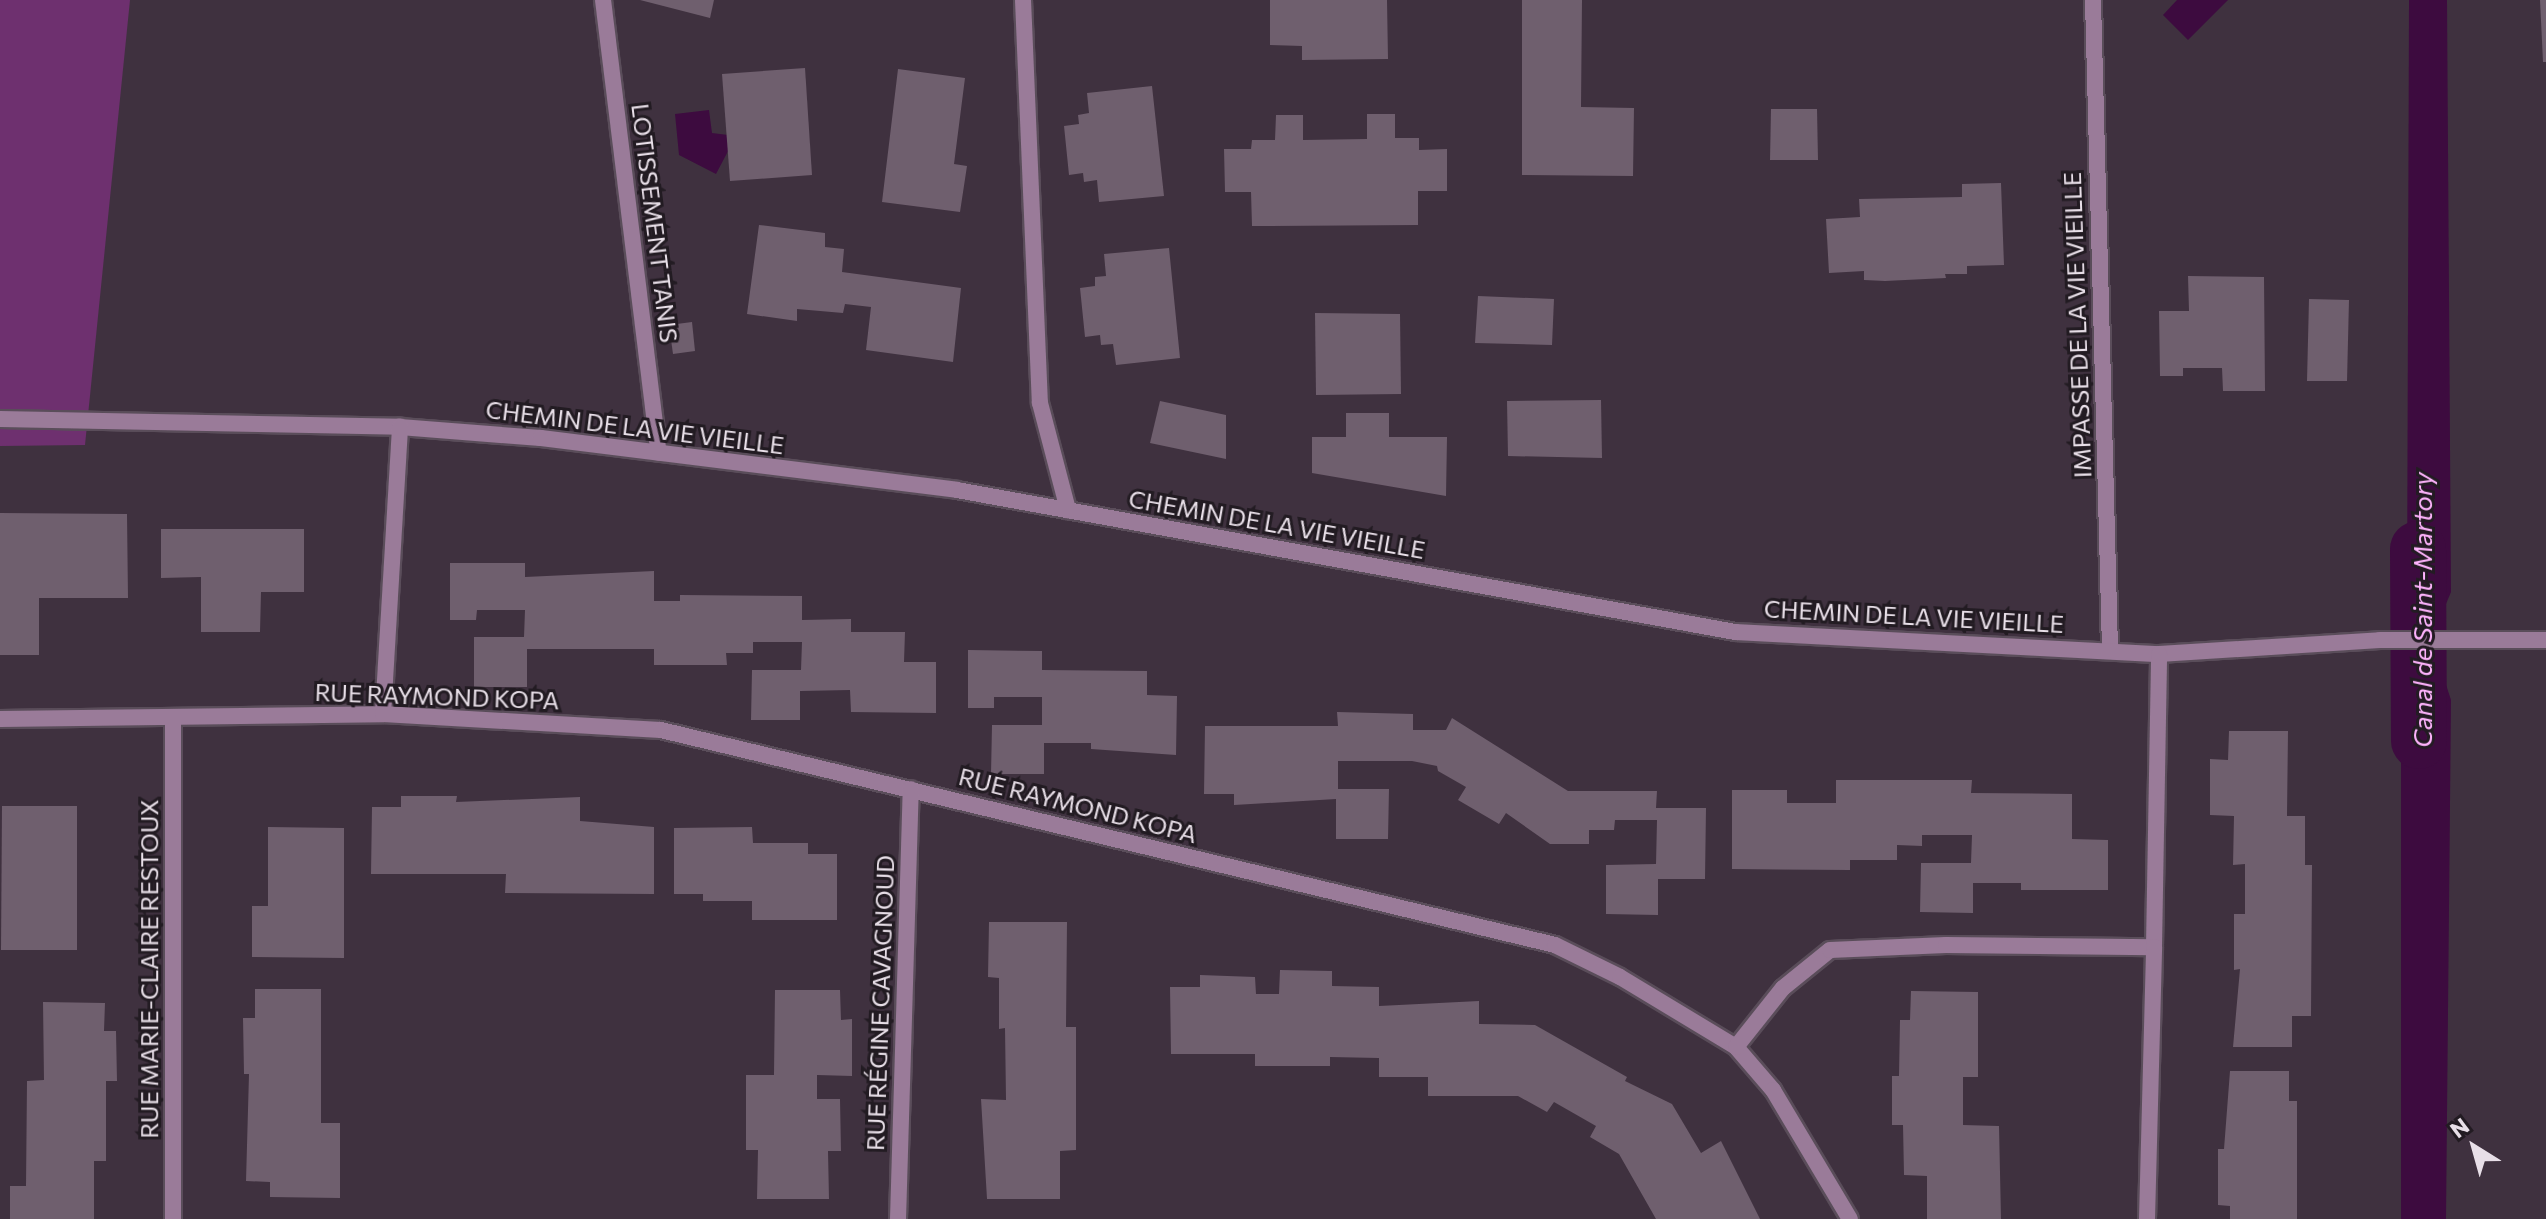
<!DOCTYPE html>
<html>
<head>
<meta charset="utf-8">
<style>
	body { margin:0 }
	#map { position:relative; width:2546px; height:1219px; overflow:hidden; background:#3f313f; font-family:Commissioner,sans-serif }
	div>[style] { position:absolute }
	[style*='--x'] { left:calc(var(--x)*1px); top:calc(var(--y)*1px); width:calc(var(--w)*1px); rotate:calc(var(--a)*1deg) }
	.green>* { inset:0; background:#6e306f }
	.water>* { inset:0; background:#3d0b3f }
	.canal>* { height:56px; margin:-28px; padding:0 28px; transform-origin:28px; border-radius:28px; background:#3d0b3f }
	.building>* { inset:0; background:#6f5f6e }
	.roads { filter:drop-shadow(2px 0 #5a4d5a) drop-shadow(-2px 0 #5a4d5a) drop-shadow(0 2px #5a4d5a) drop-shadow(0 -2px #5a4d5a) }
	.lane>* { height:16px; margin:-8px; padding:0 8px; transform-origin:8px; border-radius:8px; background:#9a7b99 }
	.street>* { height:16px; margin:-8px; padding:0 8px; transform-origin:8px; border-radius:8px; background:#9a7b99 }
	span { translate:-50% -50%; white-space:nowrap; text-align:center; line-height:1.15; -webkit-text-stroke:6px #221b22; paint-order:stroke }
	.street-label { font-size:24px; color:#e8dfe8 }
	.water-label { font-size:26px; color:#ffb4fe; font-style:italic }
	.north { position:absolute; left:2434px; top:1107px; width:80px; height:80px; -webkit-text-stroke:6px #221b22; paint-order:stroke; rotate:323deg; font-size:22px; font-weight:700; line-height:32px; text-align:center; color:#e8dfe8 }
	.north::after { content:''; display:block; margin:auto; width:28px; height:36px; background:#e8dfe8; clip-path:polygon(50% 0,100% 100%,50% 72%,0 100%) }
</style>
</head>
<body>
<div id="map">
	<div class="green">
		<i style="clip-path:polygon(0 0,130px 0,85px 445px,0 446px)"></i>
	</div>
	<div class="water">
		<i style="clip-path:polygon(2177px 0,2228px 0,2188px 40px,2163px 15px)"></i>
		<i style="clip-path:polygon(2409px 0,2447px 0,2451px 592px,2438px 623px,2415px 624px,2407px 614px)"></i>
		<i style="clip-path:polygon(709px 110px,712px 133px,736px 136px,716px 174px,679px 155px,675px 114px)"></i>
		<i style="clip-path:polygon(2439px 663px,2451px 700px,2446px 1219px,2401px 1219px,2401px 698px,2407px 669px)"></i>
	</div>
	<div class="canal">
		<i style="--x:2418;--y:549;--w:192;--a:89.7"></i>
	</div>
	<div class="building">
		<i style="clip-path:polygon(640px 0,714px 0,710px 18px)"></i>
		<i style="clip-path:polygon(1270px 0,1387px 0,1388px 59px,1302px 60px,1302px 46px,1270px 45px)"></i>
		<i style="clip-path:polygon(1522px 0,1582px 0,1581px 107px,1634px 108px,1633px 176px,1522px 175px)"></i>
		<i style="clip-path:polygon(2540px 0,2546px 0,2546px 62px,2543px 62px)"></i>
		<i style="clip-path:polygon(805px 68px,812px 175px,730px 181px,722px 74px)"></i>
		<i style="clip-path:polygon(898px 69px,965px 78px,954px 164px,967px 166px,960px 212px,882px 202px)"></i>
		<i style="clip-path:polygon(1152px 86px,1164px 196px,1099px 202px,1097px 180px,1084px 182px,1083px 173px,1069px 175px,1064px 126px,1079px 124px,1078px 115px,1089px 113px,1087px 93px)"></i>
		<i style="clip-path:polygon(1771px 109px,1817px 109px,1818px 160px,1770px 160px)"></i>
		<i style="clip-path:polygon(1367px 114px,1395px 114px,1395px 138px,1419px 138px,1419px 150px,1447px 149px,1447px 191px,1418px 191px,1418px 225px,1252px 226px,1251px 192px,1225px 192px,1224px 149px,1251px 149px,1252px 140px,1275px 140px,1276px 115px,1303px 115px,1303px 140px,1367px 139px)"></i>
		<i style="clip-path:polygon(2001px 183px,2004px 265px,1967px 266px,1967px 274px,1945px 274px,1946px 278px,1885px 281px,1864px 280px,1864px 271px,1829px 273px,1826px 219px,1860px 217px,1859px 199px,1962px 197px,1962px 184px)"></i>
		<i style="clip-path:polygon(759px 225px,825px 233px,825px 247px,844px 249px,842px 272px,961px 288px,953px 362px,866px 350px,871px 307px,845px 304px,843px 313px,797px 309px,797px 321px,747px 314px)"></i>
		<i style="clip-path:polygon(1169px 248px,1180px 358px,1116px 365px,1113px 344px,1101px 345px,1100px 335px,1085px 337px,1080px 288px,1095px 286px,1095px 277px,1106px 276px,1104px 254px)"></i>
		<i style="clip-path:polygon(2188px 276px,2264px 277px,2265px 391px,2223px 391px,2222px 368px,2183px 368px,2183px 376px,2160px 376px,2159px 311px,2189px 311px)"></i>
		<i style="clip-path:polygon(1478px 296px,1554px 299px,1552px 345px,1475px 343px)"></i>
		<i style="clip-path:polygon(2309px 299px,2349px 300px,2347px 381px,2307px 381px)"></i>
		<i style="clip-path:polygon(1315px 313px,1400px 314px,1401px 394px,1316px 395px)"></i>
		<i style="clip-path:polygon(692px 322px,695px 351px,673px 354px,669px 325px)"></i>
		<i style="clip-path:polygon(1601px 400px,1602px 458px,1508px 456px,1507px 401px)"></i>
		<i style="clip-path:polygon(1160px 401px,1226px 415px,1226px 459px,1150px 443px)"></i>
		<i style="clip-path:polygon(1346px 413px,1389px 413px,1389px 437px,1447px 437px,1446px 496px,1312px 473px,1312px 437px,1346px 437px)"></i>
		<i style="clip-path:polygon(0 513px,127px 514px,128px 598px,39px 598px,39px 655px,0 655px)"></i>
		<i style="clip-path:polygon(161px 529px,304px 529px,304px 592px,261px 592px,260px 632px,201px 632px,201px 577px,161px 578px)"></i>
		<i style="clip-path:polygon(450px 563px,525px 563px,525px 577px,654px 571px,654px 601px,680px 601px,680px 595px,802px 596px,802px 620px,851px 619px,851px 632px,905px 632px,904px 662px,936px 662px,936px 713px,851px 712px,850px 690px,800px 691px,800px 720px,751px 720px,752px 670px,801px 670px,802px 642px,753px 642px,753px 653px,726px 653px,727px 665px,654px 665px,654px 649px,527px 649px,527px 687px,474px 687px,474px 637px,524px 637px,525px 610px,477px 610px,476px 620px,450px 620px)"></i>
		<i style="clip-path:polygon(968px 650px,1042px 651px,1042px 670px,1147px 671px,1147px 695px,1177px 696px,1176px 755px,1091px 749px,1091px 743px,1044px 743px,1044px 774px,991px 774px,992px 725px,1042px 725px,1042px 697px,994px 697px,994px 708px,968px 708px)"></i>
		<i style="clip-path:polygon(1337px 712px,1413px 714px,1413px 730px,1446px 730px,1452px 718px,1568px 791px,1657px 791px,1656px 808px,1706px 808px,1705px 879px,1658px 879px,1658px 915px,1606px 914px,1606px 865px,1656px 864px,1657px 820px,1615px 820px,1614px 830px,1589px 830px,1589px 844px,1550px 844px,1506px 813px,1499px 824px,1458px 800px,1466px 787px,1438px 771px,1437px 766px,1412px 761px,1338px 761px,1338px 789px,1389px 789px,1388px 839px,1336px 839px,1336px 799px,1234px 805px,1234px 794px,1204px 794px,1205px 726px,1338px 726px)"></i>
		<i style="clip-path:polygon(2229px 731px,2288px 731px,2287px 816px,2305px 816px,2305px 865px,2312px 865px,2311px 1016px,2292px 1016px,2292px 1047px,2233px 1047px,2240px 969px,2234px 970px,2234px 914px,2245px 914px,2245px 864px,2233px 865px,2234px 816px,2210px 815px,2210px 759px,2228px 760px)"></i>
		<i style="clip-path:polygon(1836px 780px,1972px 780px,1971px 793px,2072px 794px,2072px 839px,2108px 840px,2108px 890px,2021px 890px,2021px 883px,1973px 883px,1973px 913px,1920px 912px,1921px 863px,1971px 863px,1972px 835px,1922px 835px,1922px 846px,1897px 845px,1897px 860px,1850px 860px,1850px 870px,1732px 869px,1732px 790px,1787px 790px,1787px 803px,1836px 803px)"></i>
		<i style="clip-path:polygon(401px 796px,457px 796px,456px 802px,580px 797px,580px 821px,654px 827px,654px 894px,505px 893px,506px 874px,371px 874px,372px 807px,401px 807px)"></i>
		<i style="clip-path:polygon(2px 806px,77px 806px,77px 950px,1px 950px)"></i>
		<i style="clip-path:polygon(268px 827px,344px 828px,344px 958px,252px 957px,252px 906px,268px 906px)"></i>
		<i style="clip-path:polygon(752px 827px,753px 843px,808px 843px,808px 854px,837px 854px,837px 920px,752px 920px,752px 901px,703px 901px,703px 894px,674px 894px,674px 828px)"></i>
		<i style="clip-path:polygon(989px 922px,1067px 922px,1066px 1027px,1076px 1027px,1076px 1150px,1060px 1151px,1060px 1199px,987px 1199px,981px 1099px,1006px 1100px,1005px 1028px,999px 1029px,999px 978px,988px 977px)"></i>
		<i style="clip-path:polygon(1280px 970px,1332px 971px,1332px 986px,1379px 987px,1379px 1006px,1479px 1001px,1479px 1024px,1535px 1025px,1627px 1077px,1625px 1081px,1672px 1104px,1701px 1153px,1721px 1141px,1760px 1219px,1656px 1219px,1619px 1154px,1590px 1137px,1596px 1126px,1554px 1102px,1547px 1112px,1518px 1096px,1428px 1096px,1428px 1077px,1379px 1077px,1379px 1058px,1330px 1057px,1330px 1066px,1255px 1066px,1255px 1054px,1171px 1054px,1170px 987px,1200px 987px,1200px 975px,1255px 977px,1256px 994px,1279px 994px)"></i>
		<i style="clip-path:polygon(255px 989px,321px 989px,321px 1123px,340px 1123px,340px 1198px,270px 1197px,270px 1182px,246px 1181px,249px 1074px,244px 1074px,243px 1018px,255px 1018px)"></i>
		<i style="clip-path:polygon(775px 990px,840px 990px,841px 1020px,852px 1019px,852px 1076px,817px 1075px,817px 1099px,840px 1099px,841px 1151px,828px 1151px,829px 1199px,757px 1199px,758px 1150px,746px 1150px,746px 1075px,774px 1075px)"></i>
		<i style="clip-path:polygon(1911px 991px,1978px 992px,1978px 1077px,1963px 1077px,1963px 1125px,1999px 1126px,2001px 1219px,1927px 1219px,1927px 1176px,1904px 1175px,1903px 1125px,1892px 1125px,1892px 1076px,1899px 1076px,1900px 1020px,1910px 1020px)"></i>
		<i style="clip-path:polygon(43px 1002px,105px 1003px,104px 1031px,116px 1031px,117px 1081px,106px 1081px,106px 1161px,94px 1161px,94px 1219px,10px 1219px,10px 1186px,26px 1186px,27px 1081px,44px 1080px)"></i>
		<i style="clip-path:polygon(2230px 1071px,2289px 1071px,2289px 1101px,2297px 1101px,2297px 1219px,2230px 1219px,2230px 1206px,2218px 1205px,2218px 1149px,2224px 1149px)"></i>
	</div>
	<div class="roads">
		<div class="lane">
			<i style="--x:1023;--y:0;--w:403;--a:87.6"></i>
			<i style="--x:1040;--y:403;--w:111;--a:75.3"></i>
		</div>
		<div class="street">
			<i style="--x:603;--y:0;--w:456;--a:83"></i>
			<i style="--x:2093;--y:0;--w:649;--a:88.5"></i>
			<i style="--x:0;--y:419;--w:400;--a:1.1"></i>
			<i style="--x:400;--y:427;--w:141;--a:4.5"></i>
			<i style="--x:541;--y:438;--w:419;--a:7.1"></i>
			<i style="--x:957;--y:490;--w:791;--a:10.34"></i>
			<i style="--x:1735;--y:632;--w:425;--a:3"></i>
			<i style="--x:2159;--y:654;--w:221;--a:-3.6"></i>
			<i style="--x:2380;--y:640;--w:166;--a:0"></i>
			<i style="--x:383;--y:714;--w:288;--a:-86.6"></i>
			<i style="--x:0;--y:719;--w:383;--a:-0.7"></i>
			<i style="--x:383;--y:714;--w:278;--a:3.3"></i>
			<i style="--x:661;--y:730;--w:919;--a:13.52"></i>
			<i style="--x:1555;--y:945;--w:72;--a:26.2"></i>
			<i style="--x:1620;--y:977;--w:135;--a:31.1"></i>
			<i style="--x:1736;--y:1047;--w:57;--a:49.3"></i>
			<i style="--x:1773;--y:1090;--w:150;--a:59.2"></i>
			<i style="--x:173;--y:719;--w:500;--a:90"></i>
			<i style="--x:1736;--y:1047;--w:75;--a:-51.5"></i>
			<i style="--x:1783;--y:988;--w:60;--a:-39"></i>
			<i style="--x:1830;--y:950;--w:116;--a:-2.5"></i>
			<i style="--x:1946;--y:945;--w:208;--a:0.6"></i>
			<i style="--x:2154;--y:947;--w:293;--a:-89"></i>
			<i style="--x:898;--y:1219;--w:430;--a:-88.3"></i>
			<i style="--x:2147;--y:1219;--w:272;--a:-88.5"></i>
		</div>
	</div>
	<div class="street-label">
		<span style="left:655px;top:223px;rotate:83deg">LOTISSEMENT TANIS</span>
		<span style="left:2077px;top:325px;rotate:-92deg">IMPASSE DE LA VIE VIEILLE</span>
		<span style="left:635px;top:427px;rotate:7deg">CHEMIN DE LA VIE VIEILLE</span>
		<span style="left:1277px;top:524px;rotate:10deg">CHEMIN DE LA VIE VIEILLE</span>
		<span style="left:1914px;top:616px;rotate:3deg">CHEMIN DE LA VIE VIEILLE</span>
		<span style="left:437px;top:696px;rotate:2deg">RUE RAYMOND KOPA</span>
		<span style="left:1078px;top:805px;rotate:14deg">RUE RAYMOND KOPA</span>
		<span style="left:149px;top:969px;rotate:-90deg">RUE MARIE-CLAIRE RESTOUX</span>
		<span style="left:880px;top:1003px;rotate:-88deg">RUE RÉGINE CAVAGNOUD</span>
	</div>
	<div class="water-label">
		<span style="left:2422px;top:610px;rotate:-90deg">Canal de Saint-Martory</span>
	</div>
	<div class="north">N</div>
</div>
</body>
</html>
